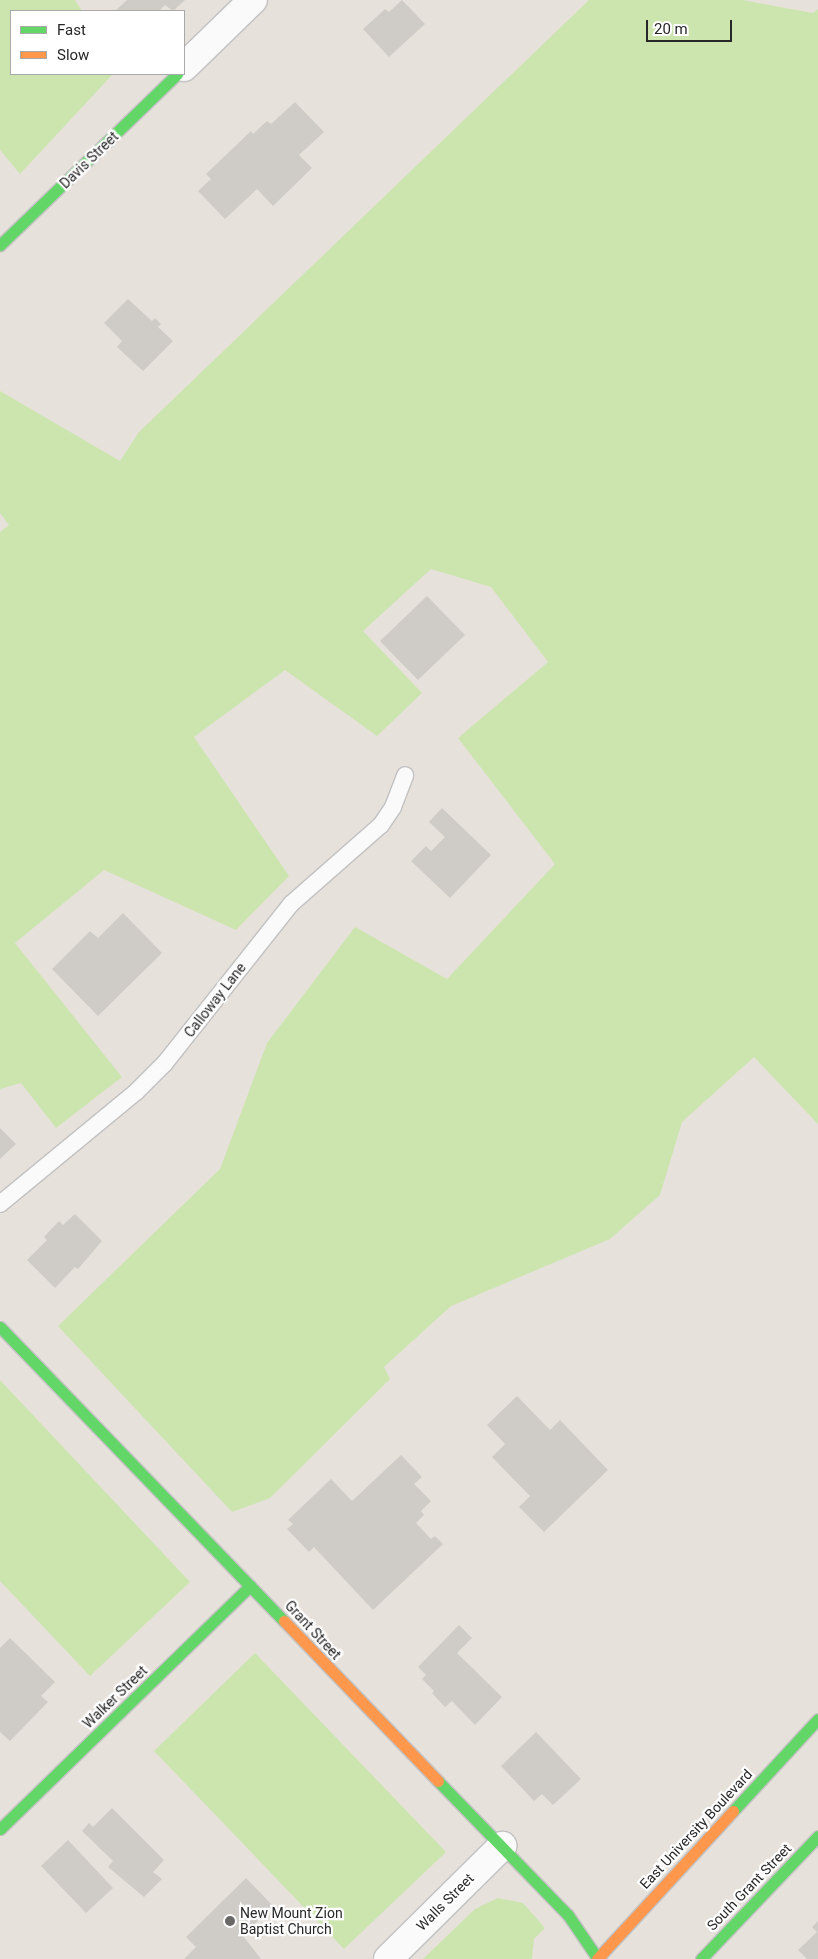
<!DOCTYPE html>
<html>
<head>
<meta charset="utf-8">
<style>
	body { margin:0 }
	#map { position:relative; width:818px; height:1959px; overflow:hidden; background:#e7e1db; font-family:Roboto,sans-serif }
	div>[style] { position:absolute }
	[style*='--x'] { left:calc(var(--x)*1px); top:calc(var(--y)*1px); width:calc(var(--w)*1px); rotate:calc(var(--a)*1deg) }
	.green>* { inset:0; background:#cce5af }
	.building>* { inset:0; background:#cfcbc6 }
	.roads { filter:drop-shadow(1px 0 #c2c1c2) drop-shadow(-1px 0 #c2c1c2) drop-shadow(0 1px #c2c1c2) drop-shadow(0 -1px #c2c1c2) }
	.lane>* { height:16px; margin:-8px; padding:0 8px; transform-origin:8px; border-radius:8px; background:#fbfafa }
	.street>* { height:28px; margin:-14px; padding:0 14px; transform-origin:14px; border-radius:14px; background:#fbfafa }
	.fast>* { height:11px; margin:-5.5px; padding:0 5.5px; transform-origin:5.5px; border-radius:5.5px; background:#63d668 }
	.slow>* { height:11px; margin:-5.5px; padding:0 5.5px; transform-origin:5.5px; border-radius:5.5px; background:#ff974d }
	.dots>* { width:14px; height:14px; translate:-50% -50%; box-sizing:border-box; border:2px solid #fff; border-radius:50% }
	span { translate:-50% -50%; white-space:nowrap; text-align:center; line-height:1.15; -webkit-text-stroke:4.5px #fff; paint-order:stroke }
	.street-label { font-size:14px; color:#272727 }
	.poi-label { font-size:14px; color:#272727 }
	.left { translate:0 -50%; text-align:left }
	.legend { position:absolute; left:10px; top:10px; width:175px; height:65px; box-sizing:border-box; background:#fff; border:1px solid #a9a9a9; margin:0; padding:6px 9px; list-style:none; font-size:15px; color:#272727 }
	.legend li { display:flex; align-items:center; gap:10px; height:25px }
	.legend b { width:25px; border:1px solid #a9a9a9 }
	.scale { position:absolute; left:646px; top:20px; width:86px; height:22px; box-sizing:border-box; border:2px solid #272727; border-top:0; padding-left:6px; font-size:15px; line-height:18px; white-space:nowrap; color:#272727; -webkit-text-stroke:4px #fff; paint-order:stroke }
</style>
</head>
<body>
<div id="map">
	<div class="green">
		<i style="clip-path:polygon(0 0,75px 0,82px 11px,11px 11px,11px 74px,113px 74px,20px 174px,0 150px)"></i>
		<i style="clip-path:polygon(589px 0,742px 0,813px 13px,818px 9px,818px 1124px,754px 1057px,682px 1122px,660px 1195px,610px 1239px,451px 1306px,384px 1367px,390px 1379px,270px 1498px,232px 1512px,58px 1326px,220px 1169px,267px 1043px,355px 927px,447px 979px,555px 864px,458px 738px,548px 662px,491px 587px,431px 569px,363px 631px,422px 693px,377px 736px,285px 670px,194px 737px,289px 876px,236px 930px,104px 870px,15px 943px,122px 1077px,56px 1128px,21px 1083px,0 1089px,0 532px,9px 525px,0 513px,0 391px,120px 461px,139px 432px)"></i>
		<i style="clip-path:polygon(0 1380px,190px 1582px,90px 1676px,0 1581px)"></i>
		<i style="clip-path:polygon(255px 1653px,446px 1852px,344px 1949px,154px 1751px)"></i>
		<i style="clip-path:polygon(498px 1898px,523px 1903px,545px 1928px,534px 1939px,532px 1959px,423px 1959px,475px 1909px)"></i>
	</div>
	<div class="building">
		<i style="clip-path:polygon(127px 0,185px 0,173px 11px,165px 5px,159px 11px,115px 11px)"></i>
		<i style="clip-path:polygon(402px 0,425px 24px,389px 57px,363px 29px,385px 9px,389px 12px)"></i>
		<i style="clip-path:polygon(295px 102px,324px 132px,299px 155px,312px 168px,273px 206px,257px 189px,225px 219px,198px 191px,211px 179px,206px 174px,251px 131px,253px 134px,267px 121px,271px 124px)"></i>
		<i style="clip-path:polygon(128px 299px,152px 321px,155px 318px,161px 324px,158px 327px,173px 341px,143px 371px,117px 347px,122px 341px,104px 323px)"></i>
		<i style="clip-path:polygon(427px 596px,465px 635px,418px 680px,380px 641px)"></i>
		<i style="clip-path:polygon(442px 808px,491px 855px,450px 898px,411px 861px,426px 846px,431px 851px,445px 837px,429px 822px)"></i>
		<i style="clip-path:polygon(123px 913px,162px 953px,98px 1016px,52px 969px,90px 931px,98px 938px)"></i>
		<i style="clip-path:polygon(0 1128px,16px 1144px,0 1159px)"></i>
		<i style="clip-path:polygon(75px 1214px,102px 1241px,78px 1269px,75px 1267px,55px 1288px,27px 1260px,47px 1240px,44px 1237px,59px 1221px,63px 1225px)"></i>
		<i style="clip-path:polygon(517px 1396px,550px 1430px,560px 1420px,608px 1470px,544px 1532px,519px 1507px,530px 1496px,492px 1457px,505px 1444px,487px 1425px)"></i>
		<i style="clip-path:polygon(401px 1455px,422px 1477px,414px 1484px,431px 1501px,421px 1511px,424px 1515px,416px 1523px,431px 1539px,435px 1536px,443px 1544px,373px 1610px,314px 1547px,309px 1552px,287px 1529px,293px 1524px,288px 1520px,331px 1479px,352px 1501px)"></i>
		<i style="clip-path:polygon(459px 1625px,472px 1638px,457px 1653px,502px 1697px,475px 1725px,452px 1701px,445px 1707px,432px 1693px,434px 1691px,422px 1679px,426px 1675px,418px 1667px)"></i>
		<i style="clip-path:polygon(10px 1638px,55px 1682px,41px 1696px,48px 1702px,10px 1741px,0 1732px,0 1648px)"></i>
		<i style="clip-path:polygon(536px 1732px,581px 1779px,553px 1805px,542px 1794px,534px 1801px,501px 1766px)"></i>
		<i style="clip-path:polygon(112px 1808px,164px 1860px,153px 1872px,162px 1879px,144px 1897px,108px 1867px,113px 1861px,82px 1831px,89px 1823px,93px 1827px)"></i>
		<i style="clip-path:polygon(68px 1840px,113px 1888px,86px 1913px,41px 1866px)"></i>
		<i style="clip-path:polygon(246px 1878px,273px 1906px,243px 1936px,261px 1959px,184px 1959px,196px 1947px,186px 1937px)"></i>
		<i style="clip-path:polygon(818px 1921px,818px 1959px,807px 1959px,798px 1950px,817px 1932px,812px 1927px)"></i>
	</div>
	<div class="roads">
		<div class="lane">
			<i style="--x:0;--y:1204;--w:176;--a:-39.5"></i>
			<i style="--x:136;--y:1092;--w:41;--a:-45"></i>
			<i style="--x:165;--y:1063;--w:203;--a:-51.6"></i>
			<i style="--x:291;--y:904;--w:120;--a:-41.3"></i>
			<i style="--x:381;--y:825;--w:22;--a:-56"></i>
			<i style="--x:393;--y:807;--w:34;--a:-69"></i>
		</div>
		<div class="street">
			<i style="--x:184;--y:67;--w:96;--a:-44.2"></i>
			<i style="--x:388;--y:1959;--w:161;--a:-44.7"></i>
		</div>
		<div class="fast">
			<i style="--x:0;--y:245;--w:246;--a:-44"></i>
			<i style="--x:0;--y:1327;--w:409;--a:46"></i>
			<i style="--x:438;--y:1781;--w:187;--a:45.9"></i>
			<i style="--x:568;--y:1915;--w:53;--a:55.7"></i>
			<i style="--x:733;--y:1811;--w:125;--a:-47.3"></i>
			<i style="--x:0;--y:1829;--w:349;--a:-44.2"></i>
			<i style="--x:701;--y:1959;--w:170;--a:-46.4"></i>
		</div>
		<div class="slow">
			<i style="--x:284;--y:1621;--w:222;--a:46.1"></i>
			<i style="--x:597;--y:1959;--w:201;--a:-47.4"></i>
		</div>
	</div>
	<div class="dots">
		<i style="left:230px;top:1921px;background:#6a6866"></i>
	</div>
	<div class="street-label">
		<span style="left:89px;top:160px;rotate:-44deg">Davis Street</span>
		<span style="left:215px;top:1000px;rotate:-52deg">Calloway Lane</span>
		<span style="left:313px;top:1630px;rotate:47deg">Grant Street</span>
		<span style="left:115px;top:1697px;rotate:-44deg">Walker Street</span>
		<span style="left:696px;top:1829px;rotate:-47deg">East University Boulevard</span>
		<span style="left:749px;top:1887px;rotate:-46deg">South Grant Street</span>
		<span style="left:445px;top:1902px;rotate:-45deg">Walls Street</span>
	</div>
	<div class="poi-label">
		<span class="left" style="left:240px;top:1921px">New Mount Zion<br>Baptist Church</span>
	</div>
	<ul class="legend">
	<li><b style="height:6px;background:#63d668"></b>Fast</li>
	<li><b style="height:6px;background:#ff974d"></b>Slow</li>
	</ul>
	<div class="scale">20 m</div>
</div>
</body>
</html>
